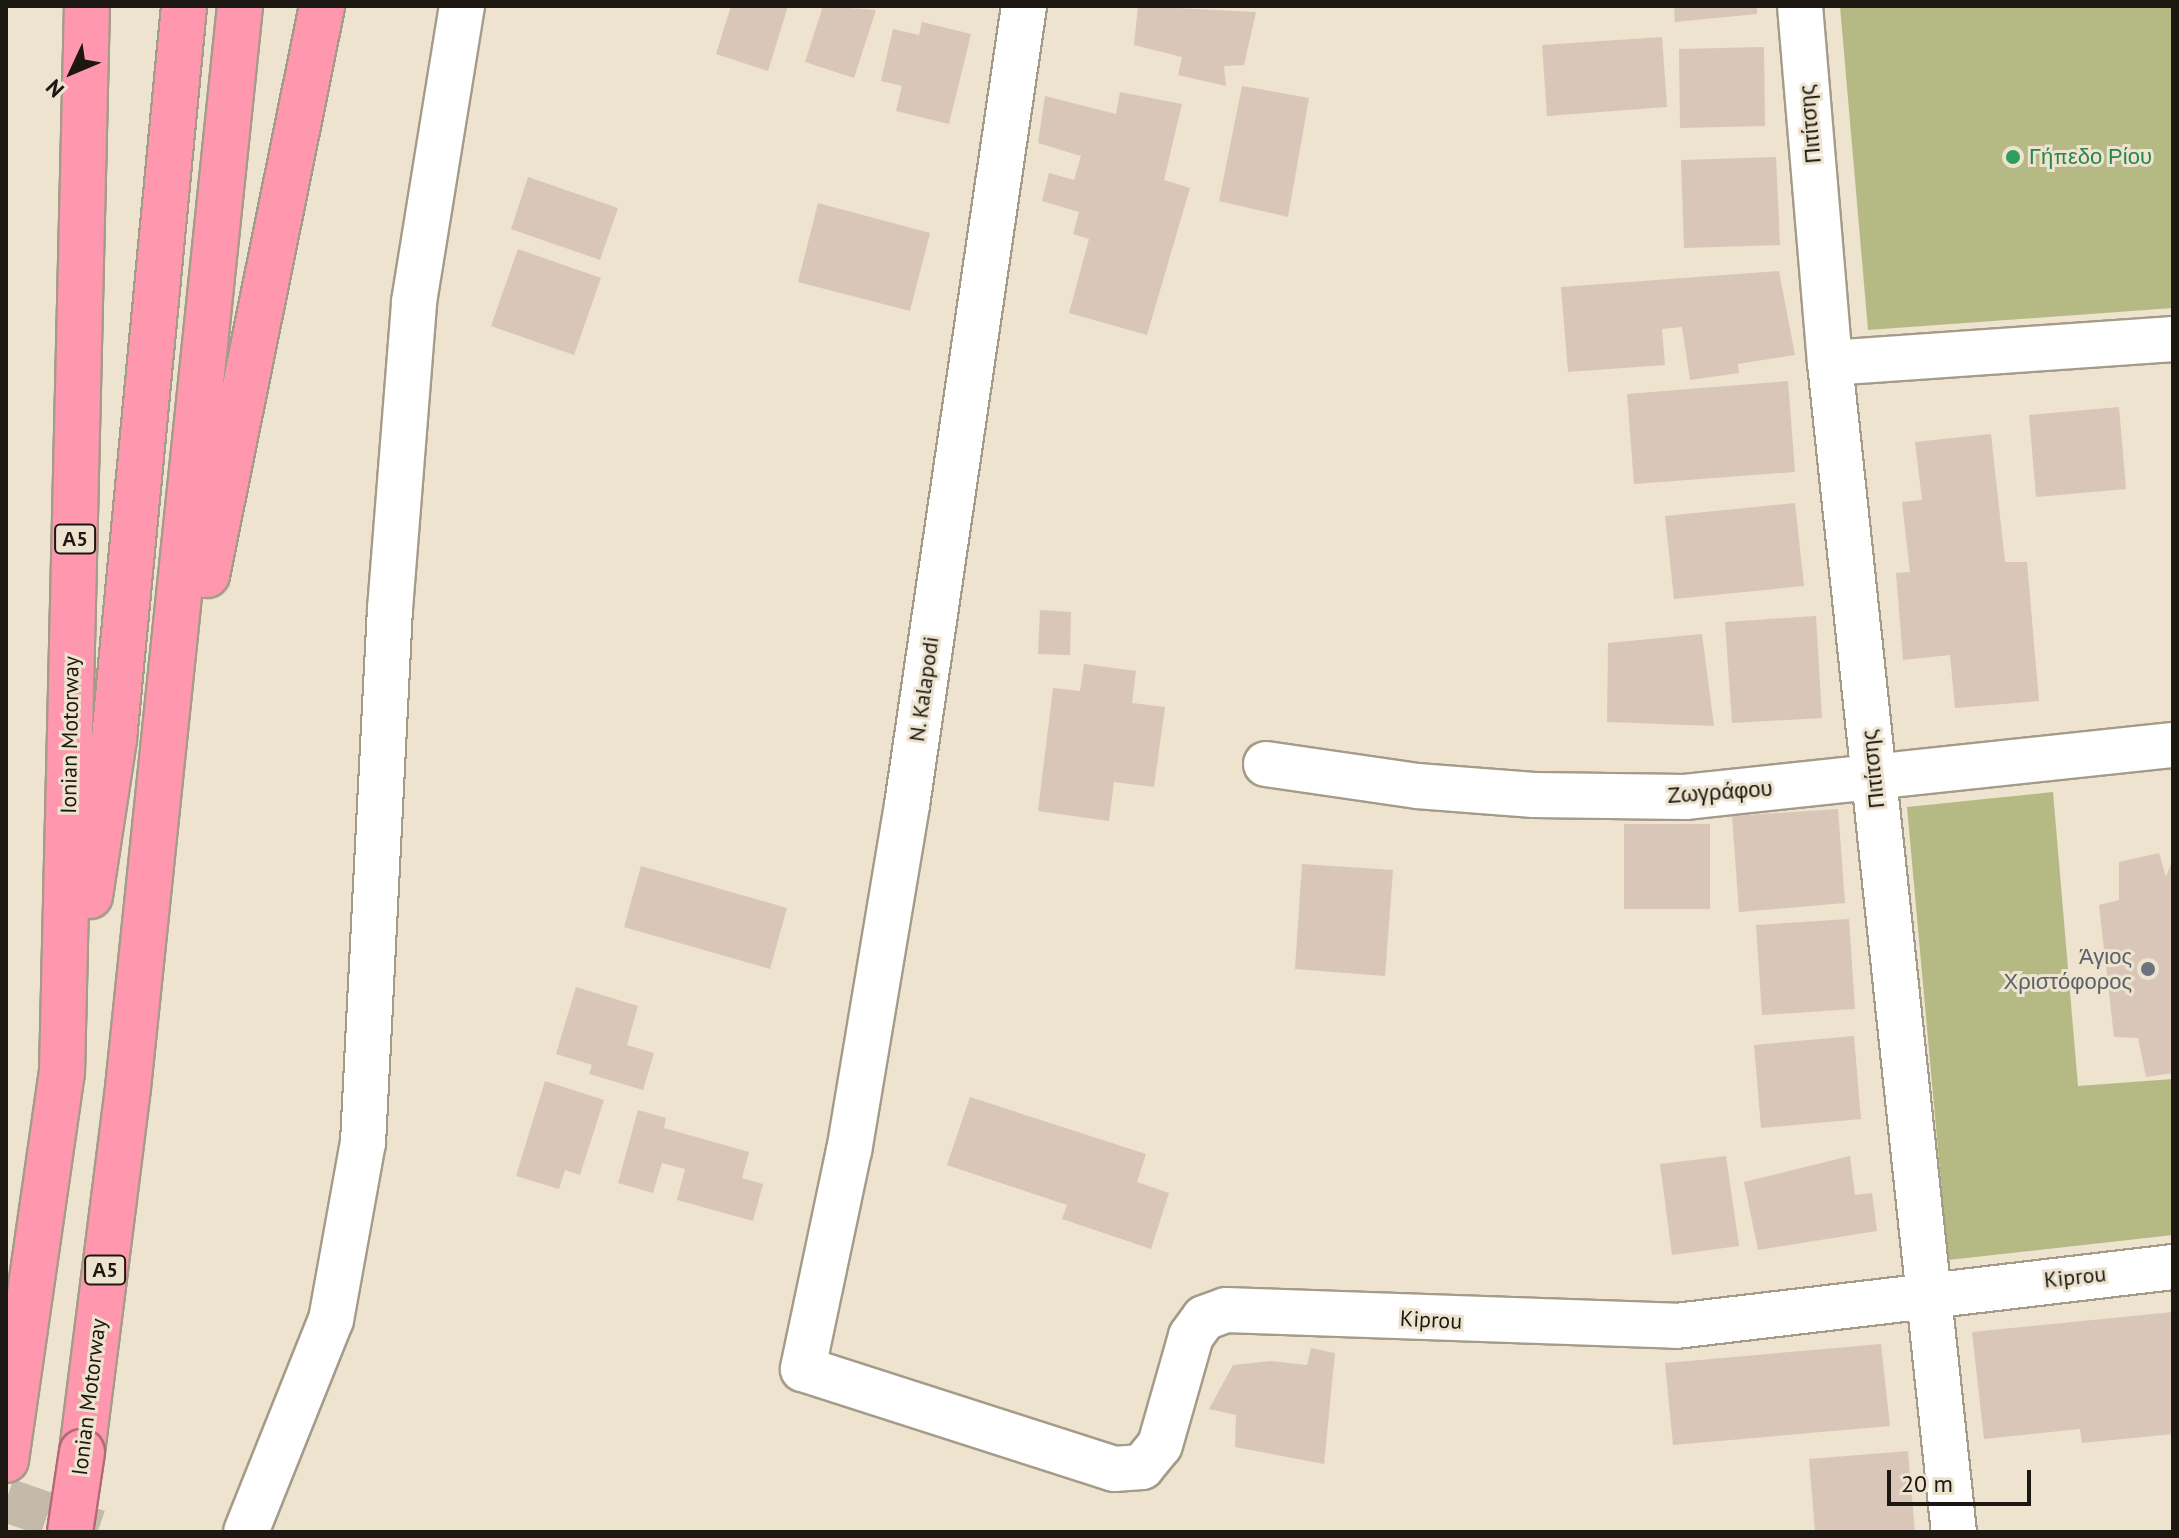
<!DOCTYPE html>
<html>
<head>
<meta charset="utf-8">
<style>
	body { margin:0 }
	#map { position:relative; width:2179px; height:1538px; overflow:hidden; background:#ede3cf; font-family:"PT Sans",sans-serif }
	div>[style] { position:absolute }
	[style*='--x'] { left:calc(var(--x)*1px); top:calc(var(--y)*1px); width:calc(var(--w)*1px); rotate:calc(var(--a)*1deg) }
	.green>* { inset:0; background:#b5ba85 }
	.building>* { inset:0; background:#d9c6b8 }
	.minor-tunnel>* { height:44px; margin-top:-22px; transform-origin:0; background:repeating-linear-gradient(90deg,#c3baa9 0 44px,transparent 0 66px) }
	.roads { filter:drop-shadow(2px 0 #a59b89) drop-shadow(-2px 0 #a59b89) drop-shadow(0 2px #a59b89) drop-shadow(0 -2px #a59b89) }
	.minor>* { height:44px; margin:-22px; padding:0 22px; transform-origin:22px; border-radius:22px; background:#fff }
	.motorway>* { height:44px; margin:-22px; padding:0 22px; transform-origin:22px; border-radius:22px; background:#ff98ae }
	.bridges { filter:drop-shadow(2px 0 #b06b77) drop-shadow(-2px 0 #b06b77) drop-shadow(0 2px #b06b77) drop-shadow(0 -2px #b06b77) }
	.motorway-bridge>* { height:44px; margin:-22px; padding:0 22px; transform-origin:22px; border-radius:22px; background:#ff98ae }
	.dots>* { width:22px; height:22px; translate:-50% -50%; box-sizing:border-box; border:4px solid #ede3cf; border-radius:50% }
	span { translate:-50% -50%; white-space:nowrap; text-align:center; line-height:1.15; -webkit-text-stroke:6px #ede3cf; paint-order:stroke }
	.shield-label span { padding:2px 6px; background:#ede3cf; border:2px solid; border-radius:6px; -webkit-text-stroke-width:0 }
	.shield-label { font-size:20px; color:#1c1811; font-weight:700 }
	.street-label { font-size:22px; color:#1c1811 }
	.leisure-label { font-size:22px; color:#27864d }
	.left { translate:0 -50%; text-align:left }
	.worship-label { font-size:22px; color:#5b616d }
	.right { translate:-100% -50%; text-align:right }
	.frame { position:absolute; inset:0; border:8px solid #1c1811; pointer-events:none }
	.north { position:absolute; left:32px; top:32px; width:80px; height:80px; -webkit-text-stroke:6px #ede3cf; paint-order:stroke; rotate:226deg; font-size:22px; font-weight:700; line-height:32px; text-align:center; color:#1c1811 }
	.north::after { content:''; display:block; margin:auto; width:28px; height:36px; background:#1c1811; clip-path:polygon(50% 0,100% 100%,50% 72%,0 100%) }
	.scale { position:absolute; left:1887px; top:1470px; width:144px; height:36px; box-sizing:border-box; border:4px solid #1c1811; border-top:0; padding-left:10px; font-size:24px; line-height:28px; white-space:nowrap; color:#1c1811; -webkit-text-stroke:6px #ede3cf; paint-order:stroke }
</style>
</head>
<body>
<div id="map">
	<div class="green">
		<i style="clip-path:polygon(1840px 6px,2173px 6px,2173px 308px,1868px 330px)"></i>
		<i style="clip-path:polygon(2053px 792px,2078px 1086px,2173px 1079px,2173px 1235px,1948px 1260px,1907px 807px)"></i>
	</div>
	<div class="building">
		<i style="clip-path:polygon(731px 6px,788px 6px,768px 71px,716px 54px)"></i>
		<i style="clip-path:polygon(823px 6px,876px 10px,854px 78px,805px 62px)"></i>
		<i style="clip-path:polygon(1138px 6px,1256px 12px,1244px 65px,1224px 66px,1226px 86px,1178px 75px,1182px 57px,1134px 45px)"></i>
		<i style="clip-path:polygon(1674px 6px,1757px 6px,1757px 14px,1675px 22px)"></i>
		<i style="clip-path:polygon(922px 22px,971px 34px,949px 124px,896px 111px,902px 86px,881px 81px,893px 29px,919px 35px)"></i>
		<i style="clip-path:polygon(1662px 37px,1667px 107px,1547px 116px,1542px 45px)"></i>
		<i style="clip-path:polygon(1764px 47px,1765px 126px,1680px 128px,1679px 49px)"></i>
		<i style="clip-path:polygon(1242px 86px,1309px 98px,1288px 217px,1219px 201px)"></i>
		<i style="clip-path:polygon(1120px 92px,1182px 104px,1164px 180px,1190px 188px,1147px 335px,1069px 313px,1089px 239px,1073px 234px,1079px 212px,1042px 201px,1049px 173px,1074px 180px,1081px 156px,1038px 143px,1045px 96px,1116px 114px)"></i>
		<i style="clip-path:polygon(1776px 157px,1780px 245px,1684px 248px,1681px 160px)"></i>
		<i style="clip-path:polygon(528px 177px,618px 208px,600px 260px,511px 229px)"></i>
		<i style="clip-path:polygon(818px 203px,930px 233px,910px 311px,798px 282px)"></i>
		<i style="clip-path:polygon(518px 249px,601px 278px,574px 355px,491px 326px)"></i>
		<i style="clip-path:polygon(1779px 271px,1795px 355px,1738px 364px,1739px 373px,1690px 380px,1682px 327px,1662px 329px,1665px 365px,1568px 372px,1561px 287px)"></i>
		<i style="clip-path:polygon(1788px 381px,1795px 472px,1634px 484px,1627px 394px)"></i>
		<i style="clip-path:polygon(2119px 407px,2126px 489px,2036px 497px,2029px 415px)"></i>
		<i style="clip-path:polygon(1991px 434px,2005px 562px,2027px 562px,2039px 701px,1955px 708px,1950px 655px,1903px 660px,1896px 573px,1910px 572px,1902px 502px,1922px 500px,1915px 442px)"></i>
		<i style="clip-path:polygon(1795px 503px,1804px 586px,1674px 599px,1665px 516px)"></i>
		<i style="clip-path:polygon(1040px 610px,1071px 612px,1070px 655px,1038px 654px)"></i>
		<i style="clip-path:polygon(1816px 616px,1822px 718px,1732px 723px,1725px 622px)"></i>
		<i style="clip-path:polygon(1702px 634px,1714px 726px,1607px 722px,1608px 643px)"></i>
		<i style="clip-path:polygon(1084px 664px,1136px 671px,1132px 703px,1165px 707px,1154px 787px,1114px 782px,1109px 821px,1038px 811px,1053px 688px,1080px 691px)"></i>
		<i style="clip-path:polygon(1838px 809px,1845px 903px,1739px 912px,1732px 816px)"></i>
		<i style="clip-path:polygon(1624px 824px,1710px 824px,1710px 909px,1624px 909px)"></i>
		<i style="clip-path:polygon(2159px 853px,2166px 877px,2173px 858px,2173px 1073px,2146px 1077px,2138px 1038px,2114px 1037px,2099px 905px,2119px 900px,2119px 862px)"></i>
		<i style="clip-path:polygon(1302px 864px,1393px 870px,1385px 976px,1295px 969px)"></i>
		<i style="clip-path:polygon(641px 866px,787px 908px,770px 969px,624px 927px)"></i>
		<i style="clip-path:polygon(1849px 919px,1855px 1009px,1762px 1015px,1756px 925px)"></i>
		<i style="clip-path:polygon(576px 987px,638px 1006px,627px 1045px,654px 1053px,643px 1090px,589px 1074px,592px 1065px,556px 1054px)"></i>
		<i style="clip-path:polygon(1854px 1036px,1861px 1119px,1761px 1128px,1754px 1045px)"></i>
		<i style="clip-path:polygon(545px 1081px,604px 1100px,580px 1175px,565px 1170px,559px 1189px,516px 1176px)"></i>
		<i style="clip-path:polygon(970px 1097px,1146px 1154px,1137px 1182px,1169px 1193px,1151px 1249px,1062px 1219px,1067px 1205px,947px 1165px)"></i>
		<i style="clip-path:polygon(638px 1110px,666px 1118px,664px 1128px,749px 1152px,742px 1178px,763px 1184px,753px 1221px,677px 1200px,685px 1169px,662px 1163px,653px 1193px,618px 1183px)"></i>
		<i style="clip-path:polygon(1726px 1156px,1739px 1246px,1672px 1255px,1660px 1164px)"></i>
		<i style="clip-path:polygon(1850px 1156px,1855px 1195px,1872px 1193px,1877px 1231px,1758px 1250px,1744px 1182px)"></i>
		<i style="clip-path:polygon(2173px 1312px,2173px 1434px,2082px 1443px,2080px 1429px,1984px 1439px,1972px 1332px)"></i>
		<i style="clip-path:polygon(1881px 1344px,1890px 1426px,1673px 1445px,1665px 1363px)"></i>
		<i style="clip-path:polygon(1311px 1348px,1335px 1353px,1324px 1464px,1235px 1447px,1236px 1415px,1209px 1409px,1233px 1365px,1271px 1361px,1307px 1365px)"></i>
		<i style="clip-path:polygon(1908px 1451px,1915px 1532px,1815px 1532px,1809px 1459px)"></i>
	</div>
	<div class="minor-tunnel">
		<i style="--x:6;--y:1500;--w:97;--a:19.2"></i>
	</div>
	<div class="roads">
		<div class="minor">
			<i style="--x:1024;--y:6;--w:808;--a:98.33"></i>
			<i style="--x:907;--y:805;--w:350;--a:99.5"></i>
			<i style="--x:849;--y:1150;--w:224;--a:101.9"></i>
			<i style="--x:803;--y:1369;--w:327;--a:17.8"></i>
			<i style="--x:1114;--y:1469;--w:28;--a:-4"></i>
			<i style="--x:1142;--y:1467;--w:28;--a:-51"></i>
			<i style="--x:1160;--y:1445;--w:113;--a:-74.1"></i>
			<i style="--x:1191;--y:1336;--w:22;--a:-54"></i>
			<i style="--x:1204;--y:1318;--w:23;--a:-20"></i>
			<i style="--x:1226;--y:1310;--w:450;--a:2"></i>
			<i style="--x:1676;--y:1326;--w:500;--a:-6.77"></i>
			<i style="--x:1800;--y:6;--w:358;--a:85.2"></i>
			<i style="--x:1830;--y:363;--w:1176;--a:83.95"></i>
			<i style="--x:1830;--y:363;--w:344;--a:-4"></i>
			<i style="--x:1266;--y:764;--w:153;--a:8.3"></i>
			<i style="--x:1417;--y:786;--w:117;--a:4.4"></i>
			<i style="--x:1534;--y:795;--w:151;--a:0.8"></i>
			<i style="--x:1685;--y:797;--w:491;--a:-6.1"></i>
			<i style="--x:246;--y:1532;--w:228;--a:-68.2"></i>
			<i style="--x:331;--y:1320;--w:180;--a:-79.8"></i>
			<i style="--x:363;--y:1143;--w:535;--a:-87.11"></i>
			<i style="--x:390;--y:609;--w:308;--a:-85.5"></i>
			<i style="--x:414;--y:302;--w:300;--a:-80.8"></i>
		</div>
		<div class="motorway">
			<i style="--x:207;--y:575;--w:581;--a:-78.57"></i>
			<i style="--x:90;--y:896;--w:159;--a:-81.3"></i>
			<i style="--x:114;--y:739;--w:736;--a:-84.54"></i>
			<i style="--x:82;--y:1452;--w:367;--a:-82.8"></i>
			<i style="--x:128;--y:1088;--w:1088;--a:-84.09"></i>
			<i style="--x:6;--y:1460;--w:391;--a:-81.8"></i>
			<i style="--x:62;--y:1073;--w:1067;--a:-88.66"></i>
		</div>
	</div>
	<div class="bridges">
		<div class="motorway-bridge">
			<i style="--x:70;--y:1532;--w:81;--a:-81.5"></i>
		</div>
	</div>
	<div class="dots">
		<i style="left:2013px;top:157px;background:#2e9e5b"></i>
		<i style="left:2148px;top:969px;background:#6b7280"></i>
	</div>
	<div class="shield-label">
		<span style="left:75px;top:539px">Α5</span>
		<span style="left:105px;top:1270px">Α5</span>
	</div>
	<div class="street-label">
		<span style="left:1810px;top:124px;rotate:-95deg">Πιτίτσης</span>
		<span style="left:924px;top:689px;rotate:-82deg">N. Kalapodi</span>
		<span style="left:70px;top:735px;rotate:-89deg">Ionian Motorway</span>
		<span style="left:1873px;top:769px;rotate:-96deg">Πιτίτσης</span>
		<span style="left:1720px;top:792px;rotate:-4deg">Ζωγράφου</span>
		<span style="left:2075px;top:1277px;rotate:-6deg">Kiprou</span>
		<span style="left:1431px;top:1320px;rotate:3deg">Kiprou</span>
		<span style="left:89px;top:1397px;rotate:-83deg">Ionian Motorway</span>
	</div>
	<div class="leisure-label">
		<span class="left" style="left:2029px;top:157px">Γήπεδο Ρίου</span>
	</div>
	<div class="worship-label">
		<span class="right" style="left:2132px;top:969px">Άγιος<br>Χριστόφορος</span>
	</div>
	<div class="frame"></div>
	<div class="north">N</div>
	<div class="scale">20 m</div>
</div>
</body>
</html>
